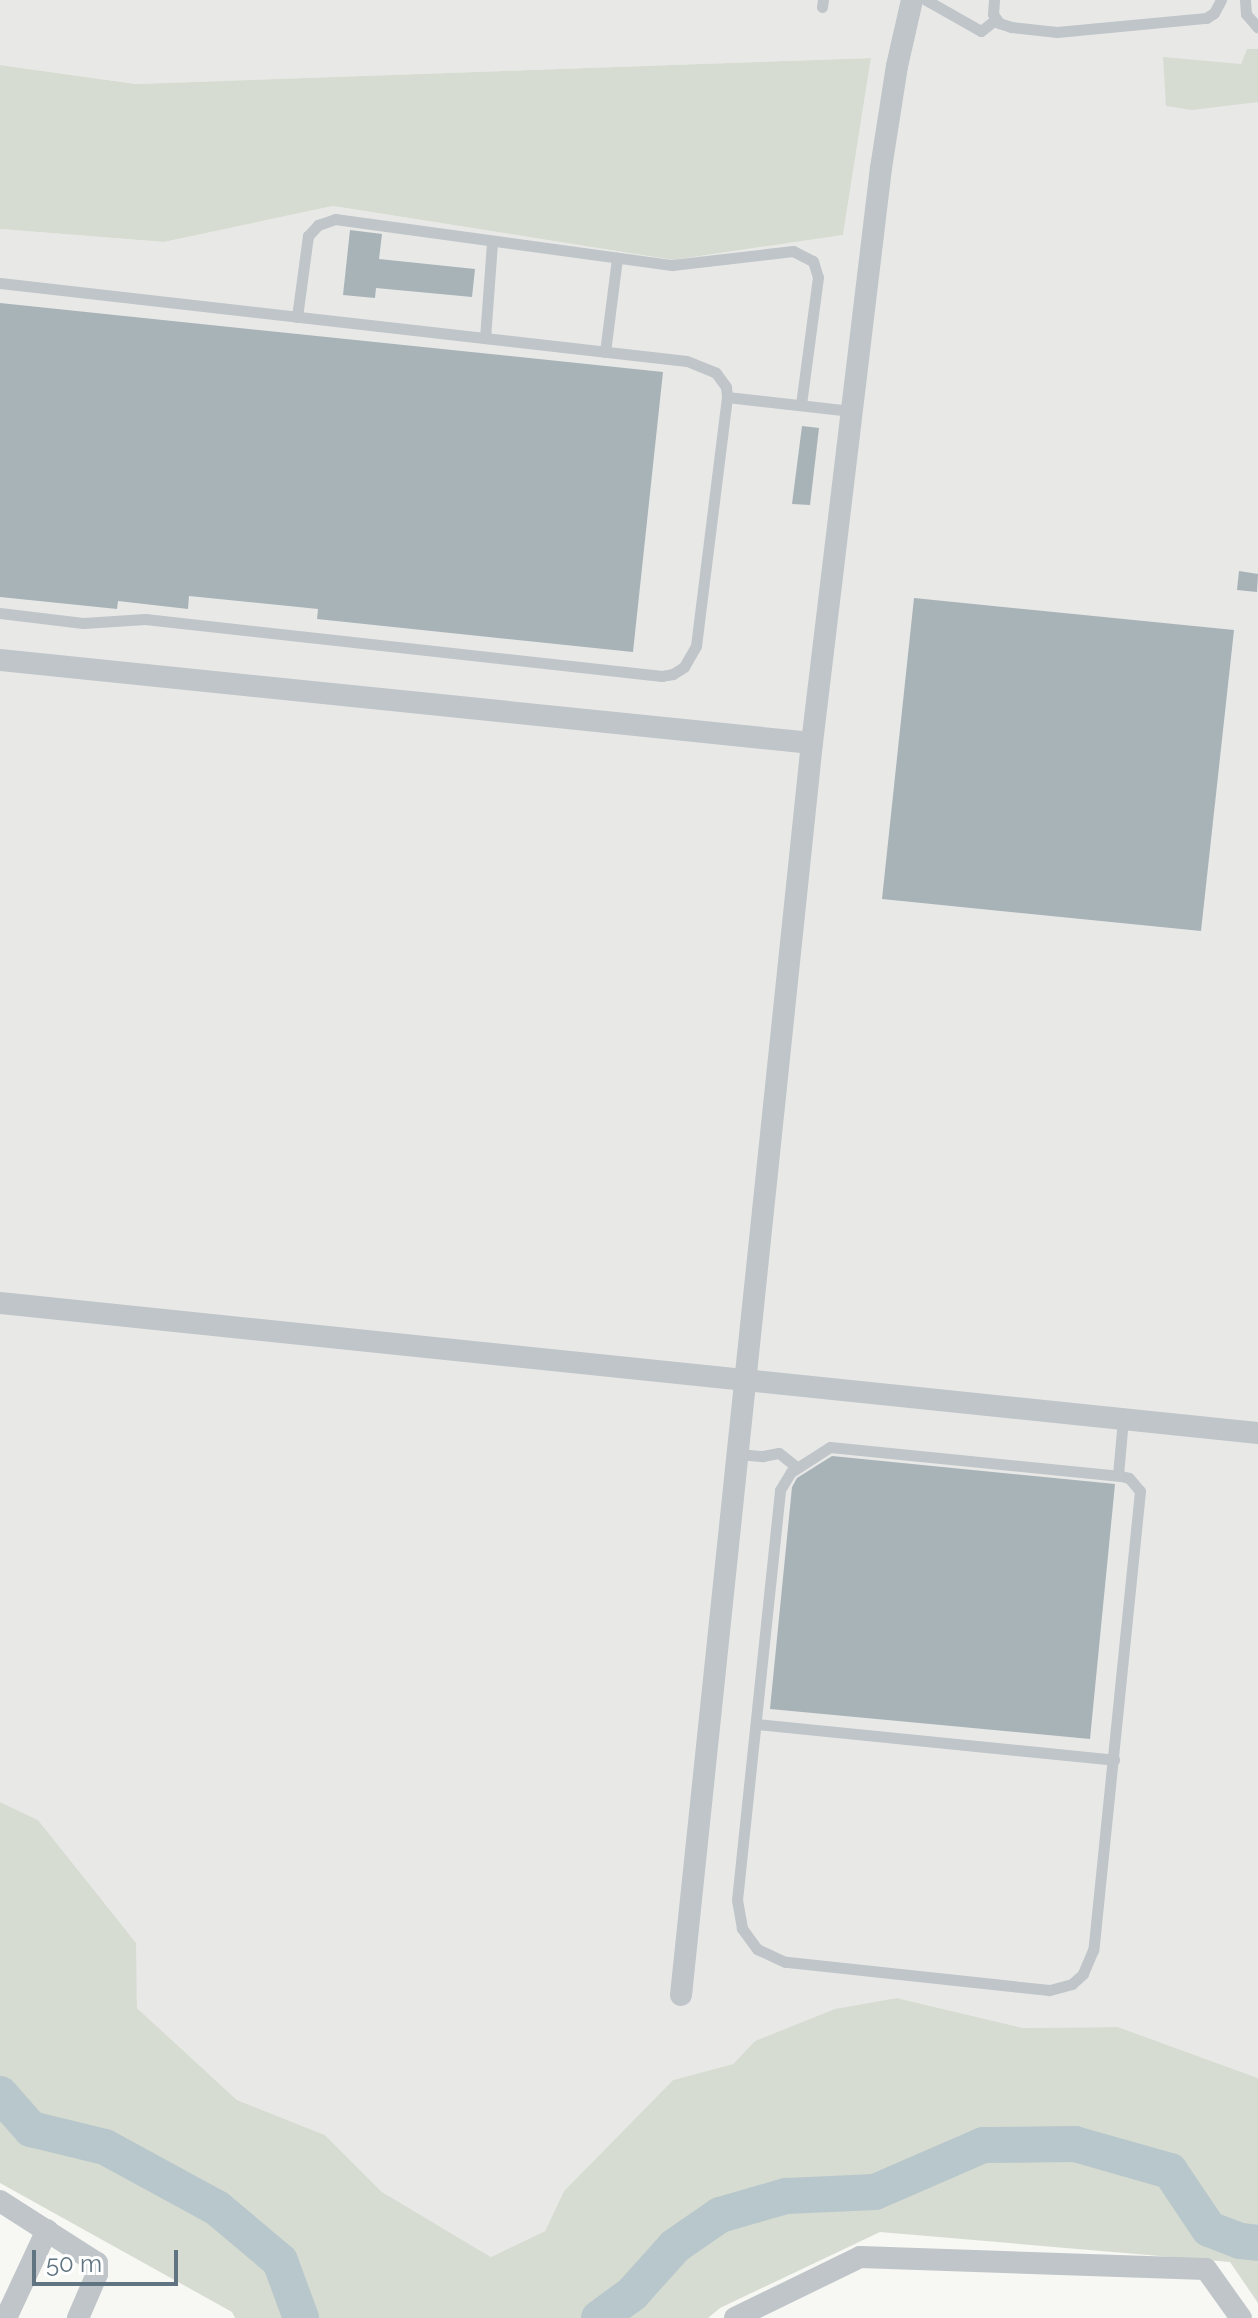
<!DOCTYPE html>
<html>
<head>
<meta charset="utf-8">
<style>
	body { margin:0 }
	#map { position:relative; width:1258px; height:2318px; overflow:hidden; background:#f7f7f3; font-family:Raleway,sans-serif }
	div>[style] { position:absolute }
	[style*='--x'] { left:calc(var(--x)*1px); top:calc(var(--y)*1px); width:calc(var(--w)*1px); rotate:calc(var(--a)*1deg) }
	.built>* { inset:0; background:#e8e8e7 }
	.green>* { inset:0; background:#d7dcd2 }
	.river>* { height:36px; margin:-18px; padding:0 18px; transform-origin:18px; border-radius:18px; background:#b8c7cb }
	.building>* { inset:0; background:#a8b3b8 }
	.lane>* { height:11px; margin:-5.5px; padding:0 5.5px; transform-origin:5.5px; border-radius:5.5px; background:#bfc5c8 }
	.street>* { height:22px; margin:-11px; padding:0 11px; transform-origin:11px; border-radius:11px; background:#bfc5c8 }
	span { translate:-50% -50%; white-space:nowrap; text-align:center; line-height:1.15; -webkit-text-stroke:8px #fff; paint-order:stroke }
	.scale { position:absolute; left:32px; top:2250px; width:146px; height:36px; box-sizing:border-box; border:4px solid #607581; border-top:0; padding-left:10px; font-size:24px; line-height:28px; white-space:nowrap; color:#607581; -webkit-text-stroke:6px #fff; paint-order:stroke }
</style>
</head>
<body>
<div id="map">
	<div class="built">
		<i style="clip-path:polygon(0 0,1258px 0,1258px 2078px,1118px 2027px,1023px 2028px,897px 1998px,755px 2041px,733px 2064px,673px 2080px,564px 2191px,545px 2231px,491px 2257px,382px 2192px,325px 2135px,237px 2100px,137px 2008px,135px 1943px,38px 1820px,0 1802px,0 229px,164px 242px,333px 206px,673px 260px,843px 235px,871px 58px,136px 84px,0 65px)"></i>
	</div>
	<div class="green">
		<i style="clip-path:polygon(1247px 49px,1258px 49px,1258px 102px,1192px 110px,1166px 106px,1163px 57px,1241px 64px)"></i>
		<i style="clip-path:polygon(871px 58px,843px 235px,673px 260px,333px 206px,164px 242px,0 229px,0 65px,136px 84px)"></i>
		<i style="clip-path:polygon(0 1802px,38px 1820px,136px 1943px,137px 2008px,237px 2100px,325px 2135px,382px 2192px,491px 2257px,545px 2231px,564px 2191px,673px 2080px,733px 2064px,755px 2041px,835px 2009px,897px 1998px,1023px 2028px,1118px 2027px,1258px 2078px,1258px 2303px,1230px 2262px,880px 2232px,720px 2308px,708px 2318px,235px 2318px,232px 2312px,0 2183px)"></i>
	</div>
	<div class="river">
		<i style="--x:0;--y:2094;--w:47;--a:48.5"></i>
		<i style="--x:31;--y:2129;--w:76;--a:13.7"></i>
		<i style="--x:105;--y:2147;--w:128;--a:28.6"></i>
		<i style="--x:217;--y:2208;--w:82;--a:40.1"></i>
		<i style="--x:280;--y:2261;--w:61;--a:69.8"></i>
		<i style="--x:599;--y:2318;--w:41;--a:-36"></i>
		<i style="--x:632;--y:2294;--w:64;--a:-48.1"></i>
		<i style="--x:675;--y:2246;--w:55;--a:-34.6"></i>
		<i style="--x:720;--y:2215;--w:69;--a:-16.1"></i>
		<i style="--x:786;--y:2196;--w:89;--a:-2.6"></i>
		<i style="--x:875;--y:2192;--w:118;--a:-23.5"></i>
		<i style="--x:983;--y:2145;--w:92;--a:-0.6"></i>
		<i style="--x:1075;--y:2144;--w:99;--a:15.9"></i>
		<i style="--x:1170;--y:2171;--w:70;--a:56.1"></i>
		<i style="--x:1209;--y:2229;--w:33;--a:21"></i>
		<i style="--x:1240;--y:2241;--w:18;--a:6"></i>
	</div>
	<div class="building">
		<i style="clip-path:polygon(350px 230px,382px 234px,379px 259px,475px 269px,472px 297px,376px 288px,375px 298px,343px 295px)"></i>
		<i style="clip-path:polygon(0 303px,663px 372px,633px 652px,317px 619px,318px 609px,189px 596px,188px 609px,118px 601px,117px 609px,0 597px)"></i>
		<i style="clip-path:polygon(802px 426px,819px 428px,810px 505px,792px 504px)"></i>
		<i style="clip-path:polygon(1239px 571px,1258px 574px,1257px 592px,1237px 590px)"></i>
		<i style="clip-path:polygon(914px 598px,1234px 630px,1201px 931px,882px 899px)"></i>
		<i style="clip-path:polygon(832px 1456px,1115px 1484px,1090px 1739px,770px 1709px,792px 1487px,797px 1478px)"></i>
	</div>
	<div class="lane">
		<i style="--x:926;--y:0;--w:63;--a:29.4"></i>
		<i style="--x:981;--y:31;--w:18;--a:-38"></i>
		<i style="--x:994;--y:0;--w:14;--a:94"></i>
		<i style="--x:993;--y:14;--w:11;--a:56"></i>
		<i style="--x:999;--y:23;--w:13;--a:18"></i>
		<i style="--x:1011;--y:27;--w:46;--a:6.2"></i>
		<i style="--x:1057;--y:32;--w:150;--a:-5.4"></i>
		<i style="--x:1206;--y:18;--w:9;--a:-32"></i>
		<i style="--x:1214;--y:13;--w:15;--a:-62"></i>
		<i style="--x:1245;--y:0;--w:14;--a:86"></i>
		<i style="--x:1246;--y:14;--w:18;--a:49"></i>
		<i style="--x:822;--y:7;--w:7;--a:-82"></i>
		<i style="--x:0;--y:283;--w:691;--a:6.48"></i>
		<i style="--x:687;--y:361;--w:31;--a:22"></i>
		<i style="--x:716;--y:373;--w:17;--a:54"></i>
		<i style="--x:726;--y:387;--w:10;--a:84"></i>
		<i style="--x:727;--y:397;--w:251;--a:97.1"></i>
		<i style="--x:696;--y:646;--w:24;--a:120"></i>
		<i style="--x:684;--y:667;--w:13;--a:148"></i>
		<i style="--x:673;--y:674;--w:11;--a:170"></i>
		<i style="--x:662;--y:676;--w:520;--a:-173.71"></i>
		<i style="--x:145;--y:619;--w:62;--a:176.3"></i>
		<i style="--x:83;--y:623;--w:84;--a:-173.1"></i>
		<i style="--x:297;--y:317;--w:82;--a:-82.3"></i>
		<i style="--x:308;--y:236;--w:15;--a:-48"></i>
		<i style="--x:318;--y:225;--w:18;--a:-19"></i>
		<i style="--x:335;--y:219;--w:340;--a:7.8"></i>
		<i style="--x:672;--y:265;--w:122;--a:-6.6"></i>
		<i style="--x:793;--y:251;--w:22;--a:27"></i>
		<i style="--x:813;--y:261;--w:17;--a:73"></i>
		<i style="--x:818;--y:277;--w:129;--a:97.6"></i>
		<i style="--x:485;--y:338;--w:95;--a:-85.8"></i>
		<i style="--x:605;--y:352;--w:95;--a:-82.7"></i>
		<i style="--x:727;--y:397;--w:125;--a:6.4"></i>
		<i style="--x:830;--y:1447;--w:292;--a:5.7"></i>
		<i style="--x:1121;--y:1476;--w:8;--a:14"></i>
		<i style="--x:1129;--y:1478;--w:17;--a:50"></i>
		<i style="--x:1140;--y:1491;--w:461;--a:95.8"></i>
		<i style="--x:1093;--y:1950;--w:26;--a:113"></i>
		<i style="--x:1083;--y:1974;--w:15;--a:138"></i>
		<i style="--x:1072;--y:1984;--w:24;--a:165"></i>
		<i style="--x:1049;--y:1990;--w:265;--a:-173.9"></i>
		<i style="--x:785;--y:1962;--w:31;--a:-155"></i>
		<i style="--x:757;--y:1949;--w:26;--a:-126"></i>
		<i style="--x:742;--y:1928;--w:28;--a:-100"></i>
		<i style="--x:737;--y:1900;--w:412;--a:-84"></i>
		<i style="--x:780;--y:1490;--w:21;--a:-59"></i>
		<i style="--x:791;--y:1472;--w:46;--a:-32.7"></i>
		<i style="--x:738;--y:1454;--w:25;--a:5"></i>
		<i style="--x:763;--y:1456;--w:16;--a:-11"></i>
		<i style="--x:779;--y:1453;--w:22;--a:39"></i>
		<i style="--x:1118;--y:1475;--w:56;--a:-84.9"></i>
		<i style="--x:756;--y:1724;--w:360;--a:5.7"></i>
	</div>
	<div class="street">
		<i style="--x:0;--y:660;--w:816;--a:5.84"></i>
		<i style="--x:0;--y:1303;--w:1265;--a:5.9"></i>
		<i style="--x:681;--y:1995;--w:1259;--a:-84.03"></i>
		<i style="--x:812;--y:743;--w:579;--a:-83.16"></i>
		<i style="--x:881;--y:168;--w:103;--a:-81.1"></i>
		<i style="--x:897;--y:66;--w:68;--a:-77.2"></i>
		<i style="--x:0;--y:2201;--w:115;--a:32.6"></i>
		<i style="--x:97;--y:2263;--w:11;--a:90"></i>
		<i style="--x:97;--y:2274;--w:48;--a:113.4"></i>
		<i style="--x:6;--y:2318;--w:97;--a:-65"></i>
		<i style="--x:735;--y:2318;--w:139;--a:-26"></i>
		<i style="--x:860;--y:2257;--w:346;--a:2"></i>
		<i style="--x:1206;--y:2269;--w:60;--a:54.5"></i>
	</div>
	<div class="scale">50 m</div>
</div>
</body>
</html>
